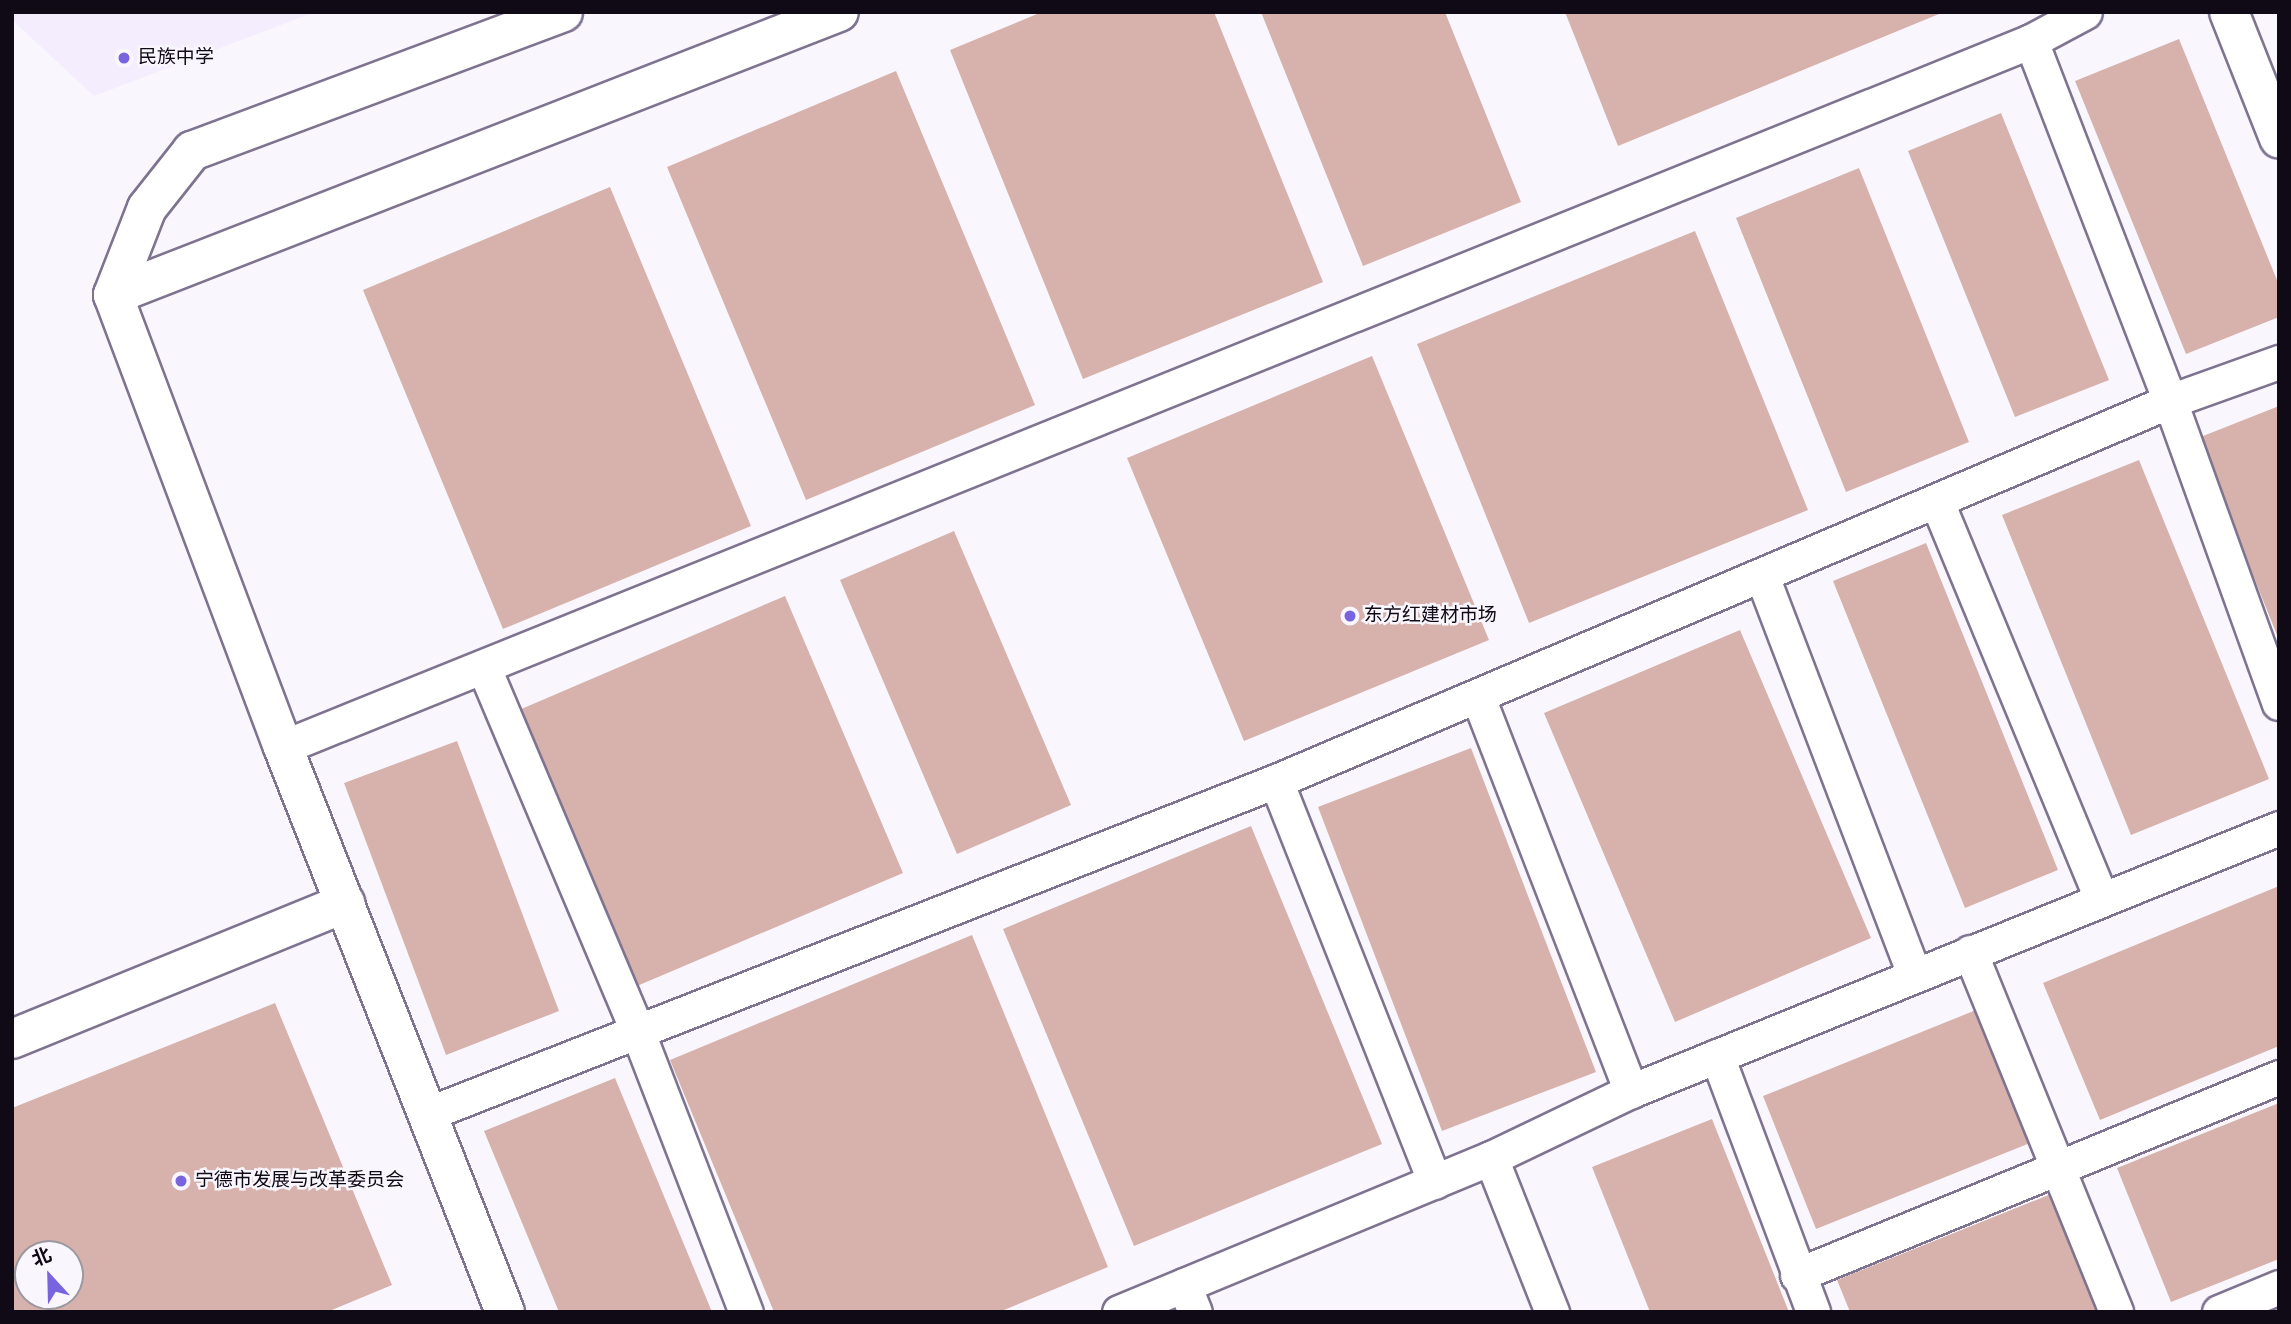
<!DOCTYPE html>
<html>
<head>
<meta charset="utf-8">
<style>
	body { margin:0 }
	#map { position:relative; width:2291px; height:1324px; overflow:hidden; background:#f9f7fd; font-family:"Nunito Sans","Noto Sans SC",sans-serif }
	div>[style] { position:absolute }
	[style*='--x'] { left:calc(var(--x)*1px); top:calc(var(--y)*1px); width:calc(var(--w)*1px); rotate:calc(var(--a)*1deg) }
	.built>* { inset:0; background:#f3edfd }
	.building>* { inset:0; background:#d7b2ac }
	.roads { filter:drop-shadow(2px 0 #7f7490) drop-shadow(-2px 0 #7f7490) drop-shadow(0 2px #7f7490) drop-shadow(0 -2px #7f7490) }
	.minor>* { height:33px; margin:-16.5px; padding:0 16.5px; transform-origin:16.5px; border-radius:16.5px; background:#fff }
	.tertiary>* { height:38px; margin:-19px; padding:0 19px; transform-origin:19px; border-radius:19px; background:#fff }
	.dots>* { width:19px; height:19px; translate:-50% -50%; box-sizing:border-box; border:4px solid #f9f7fd; border-radius:50% }
	span { translate:-50% -50%; white-space:nowrap; text-align:center; line-height:1.15; -webkit-text-stroke:5px #f9f7fd; paint-order:stroke }
	.poi-label { font-size:19px; color:#0f0a15 }
	.left { translate:0 -50%; text-align:left }
	.frame { position:absolute; inset:0; border:14px solid #0f0a15; pointer-events:none }
	.north { position:absolute; left:14px; top:1240px; width:70px; height:70px; box-sizing:border-box; background:#f9f7fd; border:2px solid #9b98a0; border-radius:50%; rotate:338deg; font-size:19px; font-weight:700; line-height:28px; text-align:center; color:#0f0a15 }
	.north::after { content:''; display:block; margin:auto; width:24px; height:32px; background:#7964df; clip-path:polygon(50% 0,100% 100%,50% 72%,0 100%) }
</style>
</head>
<body>
<div id="map">
	<div class="built">
		<i style="clip-path:polygon(12px 12px,315px 12px,94px 96px,12px 20px)"></i>
	</div>
	<div class="building">
		<i style="clip-path:polygon(1042px 12px,1214px 12px,1323px 282px,1083px 379px,950px 50px)"></i>
		<i style="clip-path:polygon(1261px 12px,1445px 12px,1521px 202px,1363px 266px)"></i>
		<i style="clip-path:polygon(1565px 12px,1938px 12px,1939px 14px,1618px 146px)"></i>
		<i style="clip-path:polygon(2179px 39px,2279px 285px,2279px 317px,2186px 354px,2075px 81px)"></i>
		<i style="clip-path:polygon(896px 71px,1035px 405px,806px 500px,667px 167px)"></i>
		<i style="clip-path:polygon(2001px 113px,2109px 380px,2015px 417px,1908px 151px)"></i>
		<i style="clip-path:polygon(1859px 168px,1969px 442px,1846px 492px,1736px 218px)"></i>
		<i style="clip-path:polygon(610px 187px,751px 526px,503px 629px,363px 290px)"></i>
		<i style="clip-path:polygon(1695px 231px,1808px 510px,1529px 623px,1417px 344px)"></i>
		<i style="clip-path:polygon(1372px 356px,1489px 640px,1244px 741px,1127px 458px)"></i>
		<i style="clip-path:polygon(2279px 406px,2279px 640px,2198px 438px)"></i>
		<i style="clip-path:polygon(2139px 460px,2269px 779px,2131px 835px,2002px 515px)"></i>
		<i style="clip-path:polygon(954px 531px,1071px 805px,957px 854px,840px 580px)"></i>
		<i style="clip-path:polygon(1926px 543px,2058px 870px,1965px 908px,1833px 581px)"></i>
		<i style="clip-path:polygon(785px 596px,903px 873px,637px 986px,519px 710px)"></i>
		<i style="clip-path:polygon(1740px 630px,1871px 938px,1675px 1022px,1544px 713px)"></i>
		<i style="clip-path:polygon(457px 741px,559px 1011px,446px 1055px,344px 783px)"></i>
		<i style="clip-path:polygon(1471px 748px,1596px 1072px,1442px 1131px,1318px 807px)"></i>
		<i style="clip-path:polygon(1251px 826px,1382px 1144px,1134px 1246px,1003px 929px)"></i>
		<i style="clip-path:polygon(2279px 886px,2279px 1046px,2100px 1120px,2043px 983px)"></i>
		<i style="clip-path:polygon(972px 935px,1108px 1267px,999px 1312px,774px 1312px,670px 1060px)"></i>
		<i style="clip-path:polygon(evenodd,275px 1003px,392px 1285px,327px 1312px,12px 1312px,12px 1108px,275px 1003px,28px 1254px,70px 1254px,70px 1296px,28px 1296px,28px 1254px)"></i>
		<i style="clip-path:polygon(1976px 1010px,2030px 1143px,1816px 1229px,1763px 1096px)"></i>
		<i style="clip-path:polygon(615px 1078px,712px 1312px,559px 1312px,484px 1131px)"></i>
		<i style="clip-path:polygon(2279px 1103px,2279px 1259px,2171px 1302px,2117px 1168px)"></i>
		<i style="clip-path:polygon(1712px 1119px,1789px 1312px,1650px 1312px,1592px 1167px)"></i>
		<i style="clip-path:polygon(2051px 1194px,2098px 1312px,1850px 1312px,1837px 1280px)"></i>
	</div>
	<div class="roads">
		<div class="minor">
			<i style="--x:2031;--y:41;--w:386;--a:68.9"></i>
			<i style="--x:2170;--y:401;--w:321;--a:70.2"></i>
			<i style="--x:1937;--y:502;--w:429;--a:67.5"></i>
			<i style="--x:1762;--y:576;--w:427;--a:69.1"></i>
			<i style="--x:484;--y:668;--w:393;--a:67.1"></i>
			<i style="--x:637;--y:1030;--w:302;--a:68.9"></i>
			<i style="--x:1478;--y:697;--w:423;--a:68.8"></i>
			<i style="--x:283;--y:747;--w:1885;--a:-21.99"></i>
			<i style="--x:2031;--y:41;--w:61;--a:-28.2"></i>
			<i style="--x:1276;--y:781;--w:431;--a:68.4"></i>
			<i style="--x:1970;--y:952;--w:388;--a:67.9"></i>
			<i style="--x:1717;--y:1056;--w:273;--a:69.4"></i>
			<i style="--x:427;--y:1114;--w:912;--a:-21.42"></i>
			<i style="--x:1276;--y:781;--w:971;--a:-23.03"></i>
			<i style="--x:2170;--y:401;--w:116;--a:-19.7"></i>
			<i style="--x:1491;--y:1158;--w:166;--a:68.4"></i>
			<i style="--x:1797;--y:1275;--w:521;--a:-22.33"></i>
			<i style="--x:1184;--y:1285;--w:29;--a:68"></i>
			<i style="--x:1119;--y:1312;--w:403;--a:-22.5"></i>
			<i style="--x:1491;--y:1158;--w:155;--a:-25.6"></i>
			<i style="--x:1631;--y:1091;--w:699;--a:-22.09"></i>
			<i style="--x:2219;--y:1312;--w:65;--a:-22.6"></i>
		</div>
		<div class="tertiary">
			<i style="--x:2229;--y:12;--w:136;--a:68.4"></i>
			<i style="--x:113;--y:295;--w:779;--a:-21.3"></i>
			<i style="--x:12;--y:1039;--w:360;--a:-22.2"></i>
			<i style="--x:505;--y:1312;--w:607;--a:-111.45"></i>
			<i style="--x:283;--y:747;--w:483;--a:-110.6"></i>
			<i style="--x:113;--y:295;--w:93;--a:-68.7"></i>
			<i style="--x:147;--y:208;--w:73;--a:-51.7"></i>
			<i style="--x:192;--y:151;--w:396;--a:-20.5"></i>
		</div>
	</div>
	<div class="dots">
		<i style="left:124px;top:58px;background:#7964df"></i>
		<i style="left:1350px;top:616px;background:#7964df"></i>
		<i style="left:181px;top:1181px;background:#7964df"></i>
	</div>
	<div class="poi-label">
		<span class="left" style="left:138px;top:58px">民族中学</span>
		<span class="left" style="left:1364px;top:616px">东方红建材市场</span>
		<span class="left" style="left:195px;top:1181px">宁德市发展与改革委员会</span>
	</div>
	<div class="frame"></div>
	<div class="north">北</div>
</div>
</body>
</html>
